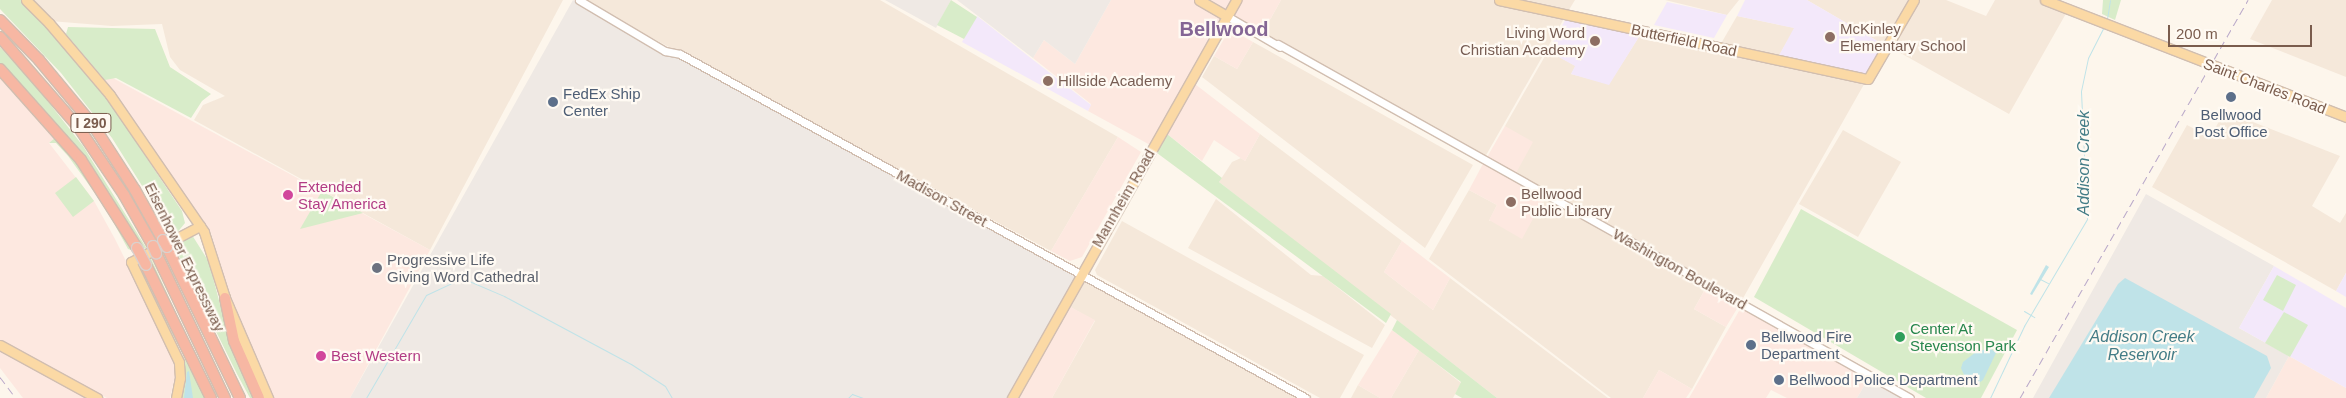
<!DOCTYPE html>
<html>
<head>
<meta charset="utf-8">
<style>
	body { margin:0 }
	#map { position:relative; width:2346px; height:398px; overflow:hidden; background:#fdf6ec; font-family:Helvetica,sans-serif }
	div>[style] { position:absolute }
	[style*='--x'] { left:calc(var(--x)*1px); top:calc(var(--y)*1px); width:calc(var(--w)*1px); rotate:calc(var(--a)*1deg) }
	.residential>* { inset:0; background:#f5e8da }
	.commercial>* { inset:0; background:#fde8e0 }
	.industrial>* { inset:0; background:#efe9e4 }
	.education>* { inset:0; background:#f3e8fa }
	.green>* { inset:0; background:#d8ecc9 }
	.water>* { inset:0; background:#bfe3e8 }
	.stream>* { height:1px; margin:-0.5px; padding:0 0.5px; transform-origin:0.5px; border-radius:0.5px; background:#bfe3e8 }
	.roads { filter:drop-shadow(1px 0 #d1beb0) drop-shadow(-1px 0 #d1beb0) drop-shadow(0 1px #d1beb0) drop-shadow(0 -1px #d1beb0) }
	.minor>* { height:7px; margin:-3.5px; padding:0 3.5px; transform-origin:3.5px; border-radius:3.5px; background:#fff }
	.major>* { height:9px; margin:-4.5px; padding:0 4.5px; transform-origin:4.5px; border-radius:4.5px; background:#fbd9a5 }
	.highway>* { height:10px; margin:-5px; padding:0 5px; transform-origin:5px; border-radius:5px; background:#f7b7a3 }
	.rail>* { height:1px; margin-top:-0.5px; transform-origin:0; background:repeating-linear-gradient(90deg,#b9a8c9 0 8px,transparent 0 13px) }
	.bridges { filter:drop-shadow(1px 0 #dad1cd) drop-shadow(-1px 0 #dad1cd) drop-shadow(0 1px #dad1cd) drop-shadow(0 -1px #dad1cd) }
	.highway-bridge>* { height:10px; margin:-5px; padding:0 5px; transform-origin:5px; border-radius:5px; background:#f7b7a3 }
	.dots>* { width:14px; height:14px; translate:-50% -50%; box-sizing:border-box; border:2px solid #fffaf3; border-radius:50% }
	span { translate:-50% -50%; white-space:nowrap; text-align:center; line-height:1.15; -webkit-text-stroke:4.5px #fffaf3; paint-order:stroke }
	.shield-label span { padding:1px 4px; background:#fffaf3; border:1px solid; border-radius:4px; -webkit-text-stroke-width:0 }
	.shield-label { font-size:14px; color:#7a5c4d; font-weight:700 }
	.education-label { font-size:15px; color:#785e54 }
	.left { translate:0 -50%; text-align:left }
	.right { translate:-100% -50%; text-align:right }
	.street-label { font-size:15px; color:#7a5c4d }
	.service-label { font-size:15px; color:#4e5e75 }
	.hotel-label { font-size:15px; color:#b23c85 }
	.worship-label { font-size:15px; color:#5b616d }
	.leisure-label { font-size:15px; color:#27864d }
	.water-label { font-size:16px; color:#437c86; font-style:italic }
	.district-label { font-size:20px; color:#846695; font-weight:700 }
	.scale { position:absolute; left:2168px; top:25px; width:144px; height:22px; box-sizing:border-box; border:2px solid #7a5c4d; border-top:0; padding-left:6px; font-size:15px; line-height:18px; white-space:nowrap; color:#7a5c4d; -webkit-text-stroke:4px #fffaf3; paint-order:stroke }
</style>
</head>
<body>
<div id="map">
	<div class="residential">
		<i style="clip-path:polygon(28px 0,563px 0,430px 250px,194px 120px,203px 105px,225px 96px,180px 70px,170px 57px,162px 24px,112px 26px,50px 21px)"></i>
		<i style="clip-path:polygon(581px 0,880px 0,1118px 137px,1051px 251px)"></i>
		<i style="clip-path:polygon(1281px 0,1497px 0,1566px 15px,1485px 157px,1262px 34px)"></i>
		<i style="clip-path:polygon(1506px 0,1575px 0,1567px 13px)"></i>
		<i style="clip-path:polygon(1665px 0,1739px 0,1727px 15px)"></i>
		<i style="clip-path:polygon(1807px 0,1913px 0,1886px 46px)"></i>
		<i style="clip-path:polygon(1914px 0,1946px 0,1986px 16px,1995px 0,2043px 0,2068px 10px,2009px 114px,1888px 46px)"></i>
		<i style="clip-path:polygon(2272px 0,2346px 0,2346px 77px,2250px 39px)"></i>
		<i style="clip-path:polygon(1737px 16px,1795px 28px,1777px 59px,1719px 47px)"></i>
		<i style="clip-path:polygon(1642px 32px,1867px 79px,1742px 300px,1515px 175px,1505px 126px,1548px 51px,1576px 66px,1571px 74px,1609px 84px)"></i>
		<i style="clip-path:polygon(1253px 42px,1473px 165px,1425px 248px,1202px 77px,1214px 56px,1237px 69px)"></i>
		<i style="clip-path:polygon(2225px 111px,2340px 156px,2312px 206px,2340px 223px,2346px 213px,2346px 273px,2336px 291px,2152px 187px,2187px 125px,2210px 137px)"></i>
		<i style="clip-path:polygon(1843px 130px,1901px 162px,1858px 237px,1799px 204px)"></i>
		<i style="clip-path:polygon(1260px 134px,1402px 241px,1384px 272px,1433px 310px,1450px 278px,1608px 398px,1497px 398px,1219px 182px,1232px 162px,1241px 158px,1245px 161px)"></i>
		<i style="clip-path:polygon(1469px 190px,1497px 205px,1489px 221px,1546px 195px,1708px 284px,1694px 309px,1726px 327px,1692px 389px,1659px 370px,1643px 398px,1611px 398px,1429px 259px)"></i>
		<i style="clip-path:polygon(1216px 199px,1311px 275px,1323px 276px,1385px 325px,1372px 348px,1188px 248px)"></i>
		<i style="clip-path:polygon(1122px 221px,1364px 355px,1340px 398px,1320px 398px,1097px 275px,1095px 270px)"></i>
		<i style="clip-path:polygon(1081px 275px,1304px 398px,1052px 398px,1095px 321px,1065px 304px)"></i>
		<i style="clip-path:polygon(1419px 350px,1461px 383px,1453px 398px,1391px 398px)"></i>
		<i style="clip-path:polygon(1358px 385px,1380px 398px,1351px 398px)"></i>
	</div>
	<div class="commercial">
		<i style="clip-path:polygon(1111px 0,1198px 0,1226px 16px,1152px 146px,1088px 111px,1091px 104px,1033px 58px,1044px 40px,1075px 64px)"></i>
		<i style="clip-path:polygon(1201px 0,1235px 0,1227px 14px)"></i>
		<i style="clip-path:polygon(1238px 0,1281px 0,1262px 34px,1229px 15px)"></i>
		<i style="clip-path:polygon(1233px 31px,1253px 42px,1237px 69px,1214px 56px,1227px 34px)"></i>
		<i style="clip-path:polygon(0 76px,56px 137px,49px 143px,94px 201px,115px 239px,173px 356px,176px 372px,170px 398px,107px 398px,0 340px)"></i>
		<i style="clip-path:polygon(111px 77px,430px 250px,350px 398px,270px 398px,240px 330px,211px 233px,105px 80px)"></i>
		<i style="clip-path:polygon(1191px 81px,1260px 134px,1245px 161px,1214px 140px,1202px 161px,1163px 131px)"></i>
		<i style="clip-path:polygon(1505px 126px,1533px 142px,1515px 175px,1486px 159px)"></i>
		<i style="clip-path:polygon(1118px 137px,1141px 152px,1082px 257px,1070px 261px,1051px 251px)"></i>
		<i style="clip-path:polygon(1485px 160px,1546px 195px,1522px 239px,1489px 220px,1497px 205px,1469px 190px)"></i>
		<i style="clip-path:polygon(1402px 241px,1450px 278px,1433px 310px,1384px 272px)"></i>
		<i style="clip-path:polygon(1708px 284px,1741px 302px,1726px 327px,1694px 309px)"></i>
		<i style="clip-path:polygon(1065px 304px,1095px 320px,1052px 398px,1013px 398px)"></i>
		<i style="clip-path:polygon(1743px 304px,1870px 376px,1857px 398px,1787px 398px,1771px 390px,1766px 398px,1689px 398px)"></i>
		<i style="clip-path:polygon(1392px 330px,1419px 350px,1391px 398px,1380px 398px,1358px 385px)"></i>
		<i style="clip-path:polygon(0 347px,92px 398px,23px 398px,0 368px)"></i>
		<i style="clip-path:polygon(2289px 356px,2346px 388px,2346px 398px,2266px 398px)"></i>
		<i style="clip-path:polygon(1659px 370px,1692px 389px,1686px 398px,1643px 398px)"></i>
	</div>
	<div class="industrial">
		<i style="clip-path:polygon(573px 0,1077px 274px,1008px 398px,350px 398px)"></i>
		<i style="clip-path:polygon(885px 0,951px 0,936px 28px)"></i>
		<i style="clip-path:polygon(957px 0,1111px 0,1075px 64px,1044px 40px,1033px 58px)"></i>
		<i style="clip-path:polygon(2146px 194px,2274px 266px,2239px 328px,2289px 356px,2266px 398px,2033px 398px)"></i>
		<i style="clip-path:polygon(1870px 376px,1908px 398px,1857px 398px)"></i>
	</div>
	<div class="education">
		<i style="clip-path:polygon(1745px 0,1807px 0,1886px 46px,1868px 78px,1777px 59px,1794px 28px,1737px 16px)"></i>
		<i style="clip-path:polygon(1667px 2px,1727px 15px,1714px 38px,1654px 25px)"></i>
		<i style="clip-path:polygon(1568px 15px,1642px 32px,1609px 85px,1571px 74px,1575px 66px,1548px 51px)"></i>
		<i style="clip-path:polygon(977px 16px,1091px 105px,1088px 111px,962px 42px)"></i>
		<i style="clip-path:polygon(2274px 266px,2346px 308px,2346px 388px,2239px 328px)"></i>
		<i style="clip-path:polygon(2346px 273px,2346px 297px,2336px 291px)"></i>
	</div>
	<div class="green">
		<i style="clip-path:polygon(0 0,21px 0,98px 85px,182px 211px,185px 223px,176px 234px,170px 238px,151px 200px,112px 138px,61px 73px,0 9px)"></i>
		<i style="clip-path:polygon(951px 0,977px 17px,964px 39px,937px 25px)"></i>
		<i style="clip-path:polygon(2103px 0,2121px 0,2115px 20px,2102px 14px)"></i>
		<i style="clip-path:polygon(68px 27px,155px 29px,170px 67px,211px 94px,202px 101px,191px 118px,116px 78px,105px 80px,66px 34px)"></i>
		<i style="clip-path:polygon(0 47px,35px 85px,83px 146px,147px 249px,141px 247px,89px 164px,0 63px)"></i>
		<i style="clip-path:polygon(1167px 134px,1222px 178px,1219px 182px,1391px 314px,1386px 323px,1157px 153px)"></i>
		<i style="clip-path:polygon(56px 137px,87px 177px,134px 251px,128px 249px,105px 207px,68px 156px,56px 143px,49px 143px)"></i>
		<i style="clip-path:polygon(76px 177px,94px 201px,73px 217px,55px 193px)"></i>
		<i style="clip-path:polygon(322px 191px,363px 213px,300px 229px)"></i>
		<i style="clip-path:polygon(1801px 209px,2017px 330px,1981px 398px,1926px 398px,1754px 297px)"></i>
		<i style="clip-path:polygon(192px 235px,209px 262px,222px 312px,256px 398px,250px 398px,237px 374px,173px 244px)"></i>
		<i style="clip-path:polygon(150px 256px,199px 363px,217px 398px,215px 398px,148px 261px)"></i>
		<i style="clip-path:polygon(140px 264px,141px 267px,181px 351px,139px 272px)"></i>
		<i style="clip-path:polygon(2277px 275px,2296px 285px,2283px 311px,2263px 300px)"></i>
		<i style="clip-path:polygon(2284px 312px,2308px 325px,2290px 357px,2265px 343px)"></i>
		<i style="clip-path:polygon(1397px 320px,1497px 398px,1462px 398px,1455px 394px,1461px 382px,1392px 330px)"></i>
		<i style="clip-path:polygon(182px 356px,183px 356px,205px 398px,182px 398px,185px 371px)"></i>
	</div>
	<div class="water">
		<i style="clip-path:polygon(2046px 265px,2049px 267px,2032px 295px,2030px 294px)"></i>
		<i style="clip-path:polygon(2125px 278px,2267px 356px,2271px 368px,2254px 398px,2049px 398px,2118px 284px)"></i>
		<i style="clip-path:polygon(1990px 348px,1996px 353px,1983px 380px,1976px 385px,1965px 377px,1961px 368px,1963px 362px,1976px 352px)"></i>
		<i style="clip-path:polygon(189px 371px,193px 398px,184px 398px,187px 372px)"></i>
	</div>
	<div class="stream">
		<i style="--x:2107;--y:19;--w:19;--a:-81"></i>
		<i style="--x:2040;--y:279;--w:9;--a:27"></i>
		<i style="--x:2024;--y:311;--w:12;--a:31"></i>
		<i style="--x:366;--y:398;--w:119;--a:-59.8"></i>
		<i style="--x:426;--y:295;--w:40;--a:-25"></i>
		<i style="--x:462;--y:278;--w:46;--a:23.2"></i>
		<i style="--x:504;--y:296;--w:144;--a:28.2"></i>
		<i style="--x:631;--y:364;--w:40;--a:32.9"></i>
		<i style="--x:665;--y:386;--w:14;--a:60"></i>
		<i style="--x:848;--y:398;--w:6;--a:-45"></i>
		<i style="--x:852;--y:394;--w:12;--a:20"></i>
		<i style="--x:1990;--y:398;--w:80;--a:-64.7"></i>
		<i style="--x:2024;--y:326;--w:124;--a:-59.5"></i>
		<i style="--x:2087;--y:219;--w:128;--a:-92.7"></i>
		<i style="--x:2081;--y:91;--w:34;--a:-78"></i>
		<i style="--x:2088;--y:58;--w:35;--a:-63"></i>
	</div>
	<div class="roads">
		<div class="minor">
			<i style="--x:579;--y:0;--w:100;--a:30.7"></i>
			<i style="--x:665;--y:51;--w:15;--a:11"></i>
			<i style="--x:680;--y:54;--w:714;--a:28.79"></i>
			<i style="--x:1227;--y:16;--w:61;--a:30.3"></i>
			<i style="--x:1278;--y:44;--w:724;--a:29.25"></i>
		</div>
		<div class="major">
			<i style="--x:26;--y:0;--w:33;--a:45"></i>
			<i style="--x:49;--y:23;--w:94;--a:49.7"></i>
			<i style="--x:110;--y:95;--w:166;--a:55.5"></i>
			<i style="--x:204;--y:232;--w:69;--a:72.3"></i>
			<i style="--x:225;--y:298;--w:109;--a:66.7"></i>
			<i style="--x:1199;--y:0;--w:32;--a:30"></i>
			<i style="--x:1499;--y:0;--w:377;--a:12.1"></i>
			<i style="--x:1868;--y:79;--w:91;--a:-59.8"></i>
			<i style="--x:2045;--y:0;--w:323;--a:21.2"></i>
			<i style="--x:0;--y:345;--w:111;--a:28.7"></i>
			<i style="--x:176;--y:398;--w:20;--a:-79"></i>
			<i style="--x:180;--y:378;--w:16;--a:-94"></i>
			<i style="--x:179;--y:362;--w:111;--a:-115.6"></i>
			<i style="--x:131;--y:262;--w:78;--a:-27.6"></i>
			<i style="--x:1012;--y:398;--w:457;--a:-60.6"></i>
		</div>
		<div class="highway">
			<i style="--x:0;--y:20;--w:56;--a:45.7"></i>
			<i style="--x:39;--y:60;--w:85;--a:50.3"></i>
			<i style="--x:93;--y:125;--w:77;--a:57.1"></i>
			<i style="--x:135;--y:190;--w:57;--a:60.8"></i>
			<i style="--x:0;--y:37;--w:121;--a:49"></i>
			<i style="--x:79;--y:128;--w:81;--a:56.1"></i>
			<i style="--x:124;--y:195;--w:59;--a:60.4"></i>
			<i style="--x:0;--y:69;--w:122;--a:48.3"></i>
			<i style="--x:81;--y:160;--w:104;--a:57.5"></i>
			<i style="--x:167;--y:247;--w:168;--a:64.2"></i>
			<i style="--x:156;--y:253;--w:161;--a:64.6"></i>
			<i style="--x:146;--y:265;--w:148;--a:64"></i>
			<i style="--x:225;--y:298;--w:44;--a:78.2"></i>
			<i style="--x:234;--y:341;--w:62;--a:66.3"></i>
		</div>
	</div>
	<div class="rail">
		<i style="--x:0;--y:377;--w:26;--a:53"></i>
		<i style="--x:2020;--y:398;--w:459;--a:-60.2"></i>
	</div>
	<div class="bridges">
		<div class="highway-bridge">
			<i style="--x:163;--y:240;--w:8;--a:60"></i>
			<i style="--x:153;--y:246;--w:8;--a:67"></i>
			<i style="--x:137;--y:248;--w:19;--a:62"></i>
		</div>
	</div>
	<div class="dots">
		<i style="left:1830px;top:37px;background:#8d6e63"></i>
		<i style="left:1595px;top:41px;background:#8d6e63"></i>
		<i style="left:1048px;top:81px;background:#8d6e63"></i>
		<i style="left:2231px;top:97px;background:#5c6f8a"></i>
		<i style="left:553px;top:102px;background:#5c6f8a"></i>
		<i style="left:288px;top:195px;background:#d1479c"></i>
		<i style="left:1511px;top:202px;background:#8d6e63"></i>
		<i style="left:377px;top:268px;background:#6b7280"></i>
		<i style="left:1900px;top:337px;background:#2e9e5b"></i>
		<i style="left:1751px;top:345px;background:#5c6f8a"></i>
		<i style="left:321px;top:356px;background:#d1479c"></i>
		<i style="left:1779px;top:380px;background:#5c6f8a"></i>
	</div>
	<div class="shield-label">
		<span style="left:91px;top:123px">I 290</span>
	</div>
	<div class="education-label">
		<span class="left" style="left:1840px;top:37px">McKinley<br>Elementary School</span>
		<span class="right" style="left:1585px;top:41px">Living Word<br>Christian Academy</span>
		<span class="left" style="left:1058px;top:81px">Hillside Academy</span>
		<span class="left" style="left:1521px;top:202px">Bellwood<br>Public Library</span>
	</div>
	<div class="street-label">
		<span style="left:1684px;top:40px;rotate:12deg">Butterfield Road</span>
		<span style="left:2265px;top:86px;rotate:21deg">Saint Charles Road</span>
		<span style="left:942px;top:198px;rotate:29deg">Madison Street</span>
		<span style="left:1123px;top:198px;rotate:-60deg">Mannheim Road</span>
		<span style="left:185px;top:257px;rotate:64deg">Eisenhower Expressway</span>
		<span style="left:1680px;top:269px;rotate:29deg">Washington Boulevard</span>
	</div>
	<div class="service-label">
		<span class="left" style="left:563px;top:102px">FedEx Ship<br>Center</span>
		<span style="left:2231px;top:123px">Bellwood<br>Post Office</span>
		<span class="left" style="left:1761px;top:345px">Bellwood Fire<br>Department</span>
		<span class="left" style="left:1789px;top:380px">Bellwood Police Department</span>
	</div>
	<div class="hotel-label">
		<span class="left" style="left:298px;top:195px">Extended<br>Stay America</span>
		<span class="left" style="left:331px;top:356px">Best Western</span>
	</div>
	<div class="worship-label">
		<span class="left" style="left:387px;top:268px">Progressive Life<br>Giving Word Cathedral</span>
	</div>
	<div class="leisure-label">
		<span class="left" style="left:1910px;top:337px">Center At<br>Stevenson Park</span>
	</div>
	<div class="water-label">
		<span style="left:2084px;top:163px;rotate:-90deg">Addison Creek</span>
		<span style="left:2142px;top:346px">Addison Creek<br>Reservoir</span>
	</div>
	<div class="district-label">
		<span style="left:1224px;top:29px">Bellwood</span>
	</div>
	<div class="scale">200 m</div>
</div>
</body>
</html>
